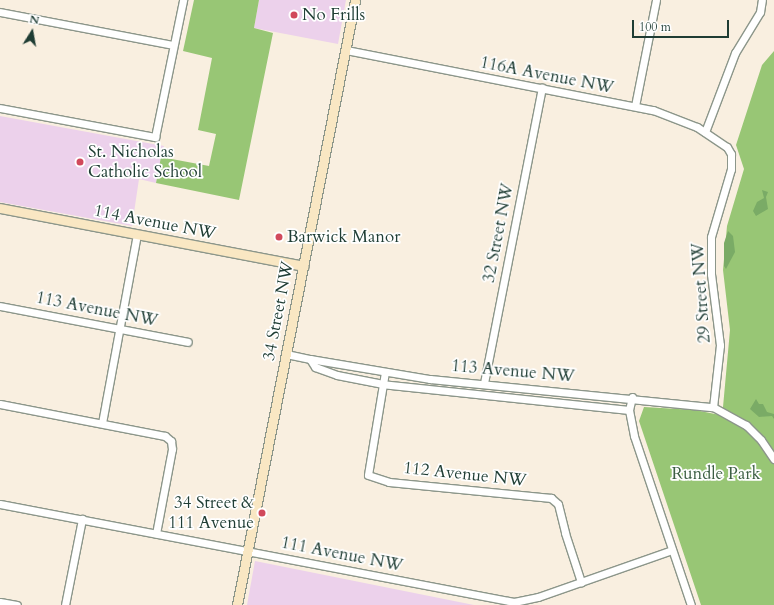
<!DOCTYPE html>
<html>
<head>
<meta charset="utf-8">
<style>
	body { margin:0 }
	#map { position:relative; width:774px; height:605px; overflow:hidden; background:#f9efe0; font-family:Cardo,serif }
	div>[style] { position:absolute }
	[style*='--x'] { left:calc(var(--x)*1px); top:calc(var(--y)*1px); width:calc(var(--w)*1px); rotate:calc(var(--a)*1deg) }
	.built>* { inset:0; background:#ecd1eb }
	.green>* { inset:0; background:#98c675 }
	.forest>* { inset:0; background:#7aab66 }
	.roads { filter:drop-shadow(1px 0 #8c968a) drop-shadow(-1px 0 #8c968a) drop-shadow(0 1px #8c968a) drop-shadow(0 -1px #8c968a) }
	.street>* { height:7px; margin:-3.5px; padding:0 3.5px; transform-origin:3.5px; border-radius:3.5px; background:#fff }
	.secondary>* { height:9px; margin:-4.5px; padding:0 4.5px; transform-origin:4.5px; border-radius:4.5px; background:#f9e7c3 }
	.dots>* { width:11px; height:11px; translate:-50% -50%; box-sizing:border-box; border:2px solid #fff; border-radius:50% }
	span { translate:-50% -50%; white-space:nowrap; text-align:center; line-height:1.15; -webkit-text-stroke:3.5px #fff; paint-order:stroke }
	.poi-label { font-size:17px; color:#1f3d34 }
	.left { translate:0 -50%; text-align:left }
	.right { translate:-100% -50%; text-align:right }
	.street-label { font-size:17px; color:#1f3d34 }
	.park-label { font-size:17px; color:#3d5f44 }
	.north { position:absolute; left:12px; top:12px; width:40px; height:40px; -webkit-text-stroke:3px #fff; paint-order:stroke; rotate:11deg; font-size:11px; font-weight:700; line-height:16px; text-align:center; color:#1f3d34 }
	.north::after { content:''; display:block; margin:auto; width:14px; height:18px; background:#1f3d34; clip-path:polygon(50% 0,100% 100%,50% 72%,0 100%) }
	.scale { position:absolute; left:632px; top:20px; width:97px; height:18px; box-sizing:border-box; border:2px solid #1f3d34; border-top:0; padding-left:5px; font-size:12px; line-height:14px; white-space:nowrap; color:#1f3d34; -webkit-text-stroke:3px #fff; paint-order:stroke }
</style>
</head>
<body>
<div id="map">
	<div class="built">
		<i style="clip-path:polygon(259px 0,346px 0,338px 44px,254px 28px)"></i>
		<i style="clip-path:polygon(0 116px,164px 146px,156px 183px,139px 179px,132px 226px,0 202px)"></i>
		<i style="clip-path:polygon(255px 561px,474px 605px,247px 605px)"></i>
	</div>
	<div class="green">
		<i style="clip-path:polygon(194px 0,259px 0,254px 28px,273px 33px,239px 200px,156px 183px,161px 157px,209px 166px,216px 134px,198px 130px,212px 58px,183px 51px)"></i>
		<i style="clip-path:polygon(774px 51px,774px 605px,701px 605px,639px 421px,644px 407px,695px 410px,720px 415px,723px 407px,730px 330px,723px 270px,727px 226px,744px 169px,736px 145px,762px 65px)"></i>
	</div>
	<div class="forest">
		<i style="clip-path:polygon(762px 190px,768px 192px,766px 197px,768px 209px,756px 216px,753px 211px,757px 202px,764px 198px)"></i>
		<i style="clip-path:polygon(728px 231px,733px 236px,735px 252px,726px 269px,724px 266px,724px 243px)"></i>
		<i style="clip-path:polygon(756px 399px,759px 404px,763px 404px,767px 412px,774px 414px,774px 419px,772px 416px,759px 417px,750px 409px)"></i>
	</div>
	<div class="roads">
		<div class="street">
			<i style="--x:0;--y:12;--w:176;--a:10.8"></i>
			<i style="--x:346;--y:50;--w:313;--a:11.1"></i>
			<i style="--x:653;--y:110;--w:47;--a:21.1"></i>
			<i style="--x:697;--y:127;--w:36;--a:34"></i>
			<i style="--x:727;--y:147;--w:8;--a:60"></i>
			<i style="--x:731;--y:154;--w:15;--a:90"></i>
			<i style="--x:731;--y:169;--w:71;--a:106.4"></i>
			<i style="--x:711;--y:237;--w:37;--a:90"></i>
			<i style="--x:711;--y:274;--w:72;--a:82.8"></i>
			<i style="--x:720;--y:345;--w:62;--a:96.4"></i>
			<i style="--x:635;--y:106;--w:108;--a:-78.8"></i>
			<i style="--x:0;--y:108;--w:158;--a:10.6"></i>
			<i style="--x:155;--y:137;--w:140;--a:-78.4"></i>
			<i style="--x:705;--y:132;--w:85;--a:-69.2"></i>
			<i style="--x:735;--y:53;--w:48;--a:-58.6"></i>
			<i style="--x:760;--y:12;--w:12;--a:-81"></i>
			<i style="--x:0;--y:306;--w:191;--a:10.8"></i>
			<i style="--x:286;--y:354;--w:25;--a:12"></i>
			<i style="--x:385;--y:372;--w:104;--a:99.4"></i>
			<i style="--x:368;--y:475;--w:22;--a:18"></i>
			<i style="--x:389;--y:482;--w:163;--a:5.6"></i>
			<i style="--x:551;--y:498;--w:9;--a:41"></i>
			<i style="--x:558;--y:504;--w:30;--a:76"></i>
			<i style="--x:565;--y:533;--w:52;--a:71.9"></i>
			<i style="--x:484;--y:383;--w:301;--a:-78.9"></i>
			<i style="--x:632;--y:397;--w:13;--a:103"></i>
			<i style="--x:629;--y:410;--w:26;--a:79"></i>
			<i style="--x:634;--y:436;--w:178;--a:71.4"></i>
			<i style="--x:0;--y:404;--w:168;--a:11"></i>
			<i style="--x:165;--y:436;--w:8;--a:40"></i>
			<i style="--x:171;--y:441;--w:8;--a:83"></i>
			<i style="--x:172;--y:449;--w:86;--a:100.7"></i>
			<i style="--x:629;--y:410;--w:247;--a:-174"></i>
			<i style="--x:383;--y:384;--w:47;--a:-168.9"></i>
			<i style="--x:337;--y:375;--w:23;--a:-160"></i>
			<i style="--x:315;--y:367;--w:9;--a:-122"></i>
			<i style="--x:310;--y:359;--w:122;--a:9.5"></i>
			<i style="--x:430;--y:379;--w:284;--a:5.7"></i>
			<i style="--x:713;--y:407;--w:38;--a:29"></i>
			<i style="--x:746;--y:425;--w:21;--a:45"></i>
			<i style="--x:761;--y:440;--w:23;--a:56"></i>
			<i style="--x:102;--y:423;--w:191;--a:-79.5"></i>
			<i style="--x:0;--y:504;--w:523;--a:10.79"></i>
			<i style="--x:514;--y:602;--w:25;--a:-12"></i>
			<i style="--x:538;--y:597;--w:142;--a:-19.3"></i>
			<i style="--x:0;--y:602;--w:17;--a:10"></i>
			<i style="--x:65;--y:605;--w:88;--a:-78.8"></i>
		</div>
		<div class="secondary">
			<i style="--x:0;--y:208;--w:309;--a:10.8"></i>
			<i style="--x:237;--y:605;--w:616;--a:-78.96"></i>
		</div>
	</div>
	<div class="dots">
		<i style="left:294px;top:15px;background:#d1495b"></i>
		<i style="left:80px;top:162px;background:#d1495b"></i>
		<i style="left:279px;top:237px;background:#d1495b"></i>
		<i style="left:262px;top:513px;background:#d1495b"></i>
	</div>
	<div class="poi-label">
		<span class="left" style="left:302px;top:15px">No Frills</span>
		<span class="left" style="left:88px;top:162px">St. Nicholas<br>Catholic School</span>
		<span class="left" style="left:287px;top:237px">Barwick Manor</span>
		<span class="right" style="left:254px;top:513px">34 Street &amp;<br>111 Avenue</span>
	</div>
	<div class="street-label">
		<span style="left:547px;top:75px;rotate:11deg">116A Avenue NW</span>
		<span style="left:155px;top:222px;rotate:11deg">114 Avenue NW</span>
		<span style="left:498px;top:233px;rotate:-79deg">32 Street NW</span>
		<span style="left:701px;top:293px;rotate:-94deg">29 Street NW</span>
		<span style="left:97px;top:309px;rotate:11deg">113 Avenue NW</span>
		<span style="left:278px;top:311px;rotate:-79deg">34 Street NW</span>
		<span style="left:513px;top:371px;rotate:5deg">113 Avenue NW</span>
		<span style="left:465px;top:474px;rotate:6deg">112 Avenue NW</span>
		<span style="left:342px;top:554px;rotate:11deg">111 Avenue NW</span>
	</div>
	<div class="park-label">
		<span style="left:716px;top:474px">Rundle Park</span>
	</div>
	<div class="north">N</div>
	<div class="scale">100 m</div>
</div>
</body>
</html>
